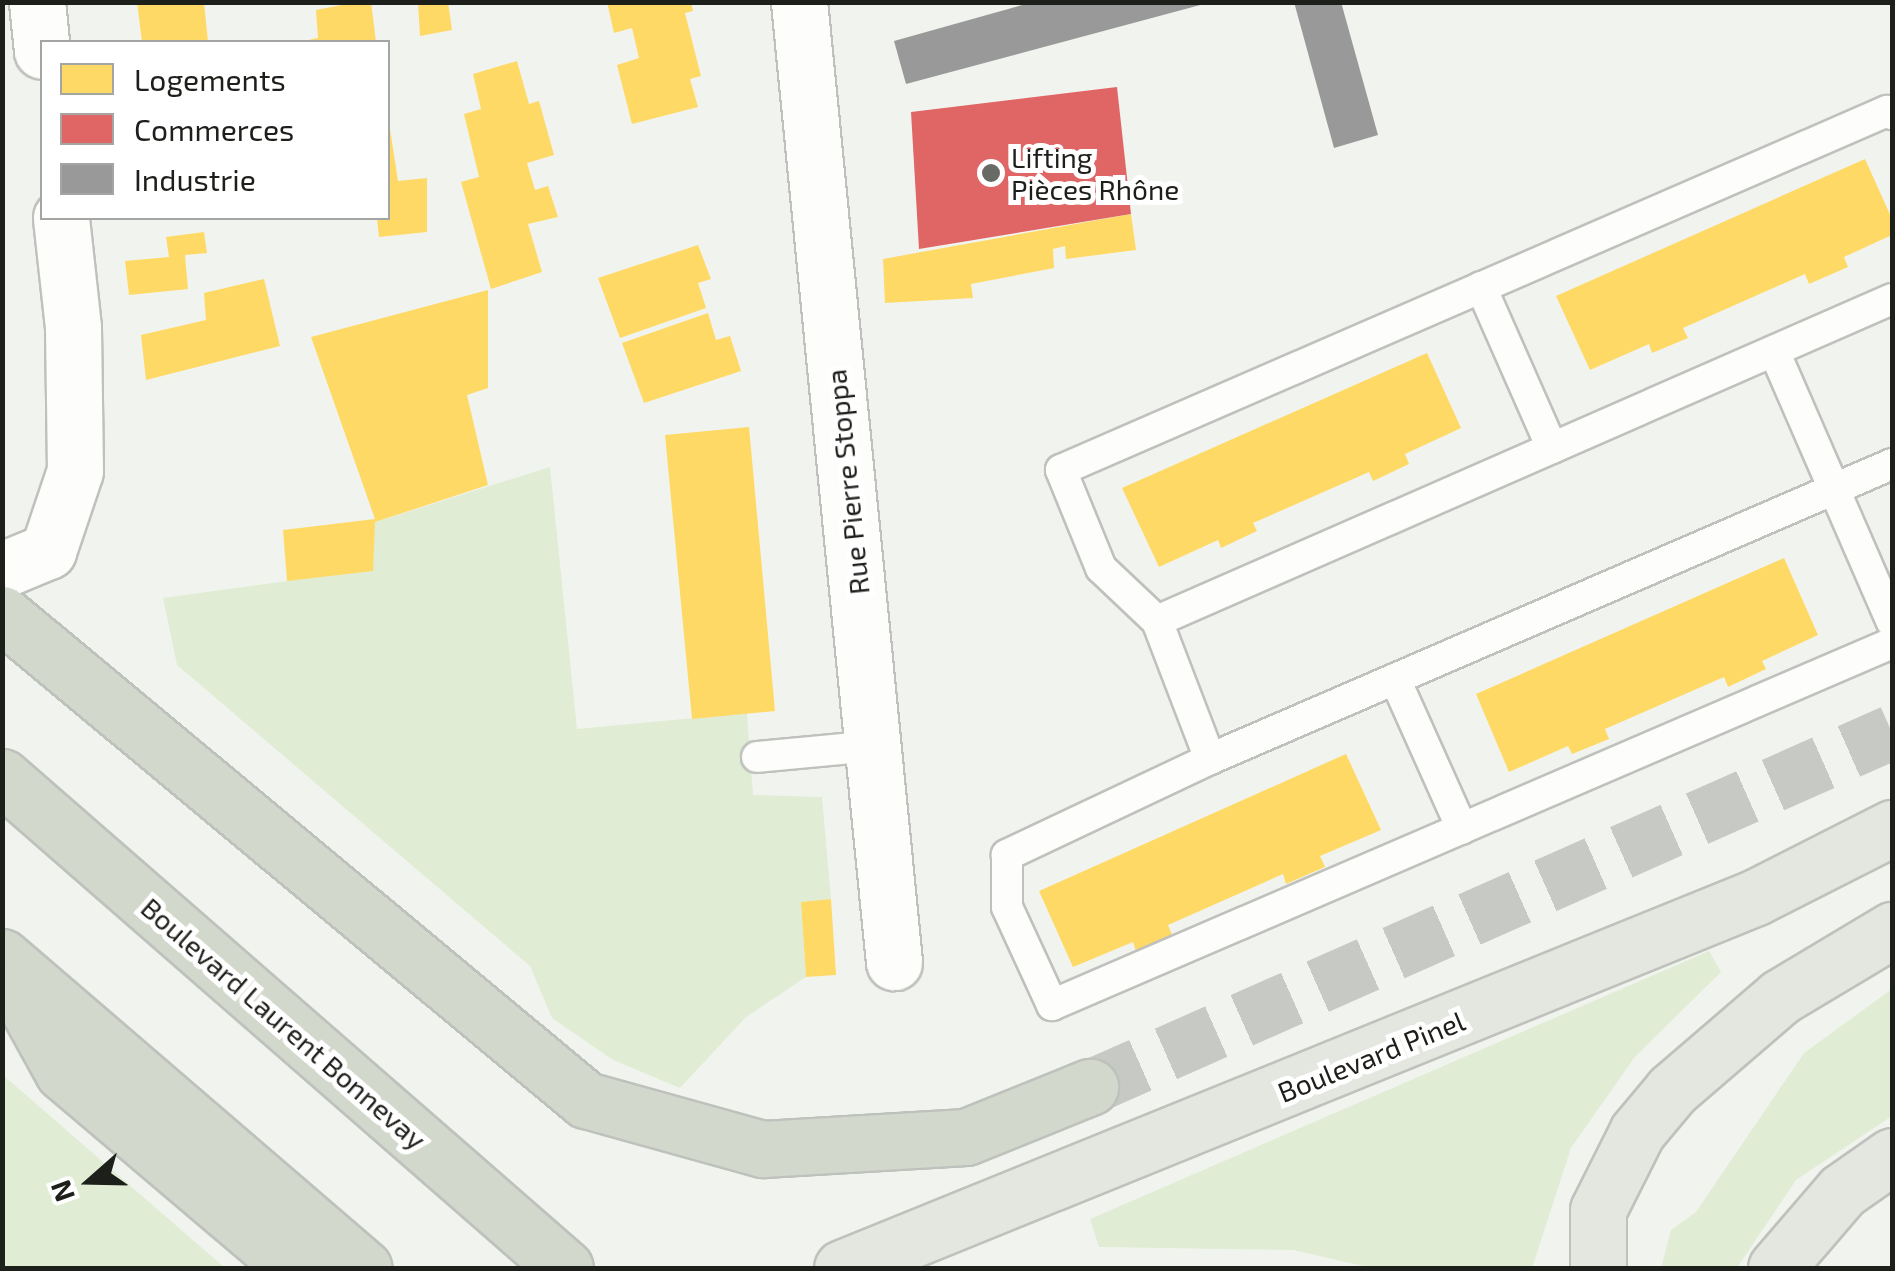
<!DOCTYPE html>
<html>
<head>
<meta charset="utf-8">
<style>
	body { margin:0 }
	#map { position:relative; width:1895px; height:1271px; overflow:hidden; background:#f1f4ee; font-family:"Exo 2",sans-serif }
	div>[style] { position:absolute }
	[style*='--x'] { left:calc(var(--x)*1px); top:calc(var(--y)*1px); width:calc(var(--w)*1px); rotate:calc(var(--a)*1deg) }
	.green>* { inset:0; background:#e0edd4 }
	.homes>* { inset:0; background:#ffd966 }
	.shops>* { inset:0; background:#e06666 }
	.industry>* { inset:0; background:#999 }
	.highway-tunnel>* { height:55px; margin-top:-27.5px; transform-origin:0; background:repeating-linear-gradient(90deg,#c7c9c4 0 55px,transparent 0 83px) }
	.roads { filter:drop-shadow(2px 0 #bfc1bd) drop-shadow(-2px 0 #bfc1bd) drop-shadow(0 2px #bfc1bd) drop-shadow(0 -2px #bfc1bd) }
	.lane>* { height:30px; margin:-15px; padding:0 15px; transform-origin:15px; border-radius:15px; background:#fdfdfc }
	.street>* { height:55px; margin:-27.5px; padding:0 27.5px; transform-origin:27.5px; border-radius:27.5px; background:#fdfdfc }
	.primary>* { height:55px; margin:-27.5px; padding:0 27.5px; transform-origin:27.5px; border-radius:27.5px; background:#e3e7df }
	.highway>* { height:55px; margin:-27.5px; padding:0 27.5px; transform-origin:27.5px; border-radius:27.5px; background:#d2d8cb }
	.dots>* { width:28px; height:28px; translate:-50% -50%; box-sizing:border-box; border:5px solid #fff; border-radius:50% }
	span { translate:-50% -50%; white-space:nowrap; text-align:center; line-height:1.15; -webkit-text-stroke:10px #fff; paint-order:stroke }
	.poi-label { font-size:28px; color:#1d1f1b }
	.left { translate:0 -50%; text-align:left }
	.street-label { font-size:28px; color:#1d1f1b }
	.frame { position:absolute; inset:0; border:5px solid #1d1f1b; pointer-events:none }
	.legend { position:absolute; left:40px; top:40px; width:350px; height:180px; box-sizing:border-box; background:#fff; border:2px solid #a5a5a4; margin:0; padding:12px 18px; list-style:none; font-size:30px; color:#1d1f1b }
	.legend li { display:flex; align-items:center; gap:20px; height:50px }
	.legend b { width:50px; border:2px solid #a5a5a4 }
	.north { position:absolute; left:40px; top:1131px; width:100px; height:100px; -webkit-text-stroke:8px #fff; paint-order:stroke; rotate:250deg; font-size:28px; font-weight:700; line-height:40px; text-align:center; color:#1d1f1b }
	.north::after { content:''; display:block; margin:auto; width:35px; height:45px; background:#1d1f1b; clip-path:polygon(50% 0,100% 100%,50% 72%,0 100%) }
</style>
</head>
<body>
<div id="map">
	<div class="green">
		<i style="clip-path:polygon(550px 467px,577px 729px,747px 713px,753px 795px,822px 797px,831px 899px,801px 902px,806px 977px,746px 1017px,680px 1088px,613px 1060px,552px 1018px,530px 966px,177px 665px,163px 598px,287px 581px,375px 522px)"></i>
		<i style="clip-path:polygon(1709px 951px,1721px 972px,1634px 1058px,1571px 1148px,1532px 1268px,1372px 1268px,1293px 1250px,1099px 1247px,1090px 1219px)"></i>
		<i style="clip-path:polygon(1892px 989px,1892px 1116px,1796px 1180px,1737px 1268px,1661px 1268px,1671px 1230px,1696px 1212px,1804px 1053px)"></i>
		<i style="clip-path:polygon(3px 1075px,225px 1268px,3px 1268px)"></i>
	</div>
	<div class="homes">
		<i style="clip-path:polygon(137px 2px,204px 2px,208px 42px,142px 42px)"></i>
		<i style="clip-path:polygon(357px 2px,371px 2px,376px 42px,298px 42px,318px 38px,316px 10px)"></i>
		<i style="clip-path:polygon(418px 2px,448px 2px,452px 30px,420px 36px)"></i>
		<i style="clip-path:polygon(607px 2px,691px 2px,693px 11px,685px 13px,701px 76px,690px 79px,698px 107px,632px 124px,617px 65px,639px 58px,632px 28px,614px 33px)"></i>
		<i style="clip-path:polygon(517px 61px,529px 104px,539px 101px,554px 155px,527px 163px,535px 190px,548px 186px,558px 217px,528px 224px,542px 272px,491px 289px,461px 182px,479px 177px,464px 114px,481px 109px,473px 74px)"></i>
		<i style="clip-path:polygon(388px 116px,398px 181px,427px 178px,427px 232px,379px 237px,377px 218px,388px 218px)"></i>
		<i style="clip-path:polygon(1865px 159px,1892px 219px,1892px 235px,1844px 257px,1848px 267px,1809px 284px,1805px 274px,1683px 328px,1688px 338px,1652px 353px,1649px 344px,1590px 370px,1556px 296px)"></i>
		<i style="clip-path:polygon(1131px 214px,1136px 250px,1066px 259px,1065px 246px,1053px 249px,1054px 268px,971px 284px,973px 298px,885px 303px,883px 259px)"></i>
		<i style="clip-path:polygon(204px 232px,207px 253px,185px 255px,188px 289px,129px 295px,125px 261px,169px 257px,166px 237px)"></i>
		<i style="clip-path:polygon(698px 245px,711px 279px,698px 283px,706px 308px,620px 338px,598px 278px)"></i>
		<i style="clip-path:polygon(264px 279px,280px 346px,146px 380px,141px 335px,206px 320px,204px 293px)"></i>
		<i style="clip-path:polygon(488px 290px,488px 388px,467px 395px,488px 485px,375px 522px,373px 571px,287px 581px,283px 530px,375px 519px,311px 337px)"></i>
		<i style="clip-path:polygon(708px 313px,716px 340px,730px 336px,741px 371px,644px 403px,622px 343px)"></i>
		<i style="clip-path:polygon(1427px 353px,1461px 428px,1405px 454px,1409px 464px,1373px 481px,1369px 472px,1253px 523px,1257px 531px,1221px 548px,1218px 540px,1159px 567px,1122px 488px)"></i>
		<i style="clip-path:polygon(749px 427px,775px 711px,692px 719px,665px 435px)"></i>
		<i style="clip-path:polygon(1784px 558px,1818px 635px,1762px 661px,1766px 669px,1728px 687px,1724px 677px,1605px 729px,1609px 739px,1572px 754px,1568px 746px,1509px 772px,1476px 694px)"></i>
		<i style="clip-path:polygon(1346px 754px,1381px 830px,1320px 856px,1325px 867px,1286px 884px,1283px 874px,1168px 925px,1172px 935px,1136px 951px,1133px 942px,1073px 967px,1039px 891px)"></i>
		<i style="clip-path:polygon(831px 899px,836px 975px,806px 977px,801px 902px)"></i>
	</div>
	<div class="shops">
		<i style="clip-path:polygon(1117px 87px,1131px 214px,919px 249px,911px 112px)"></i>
	</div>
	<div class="industry">
		<i style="clip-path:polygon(1033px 2px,1204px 2px,1204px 4px,906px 84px,894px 41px)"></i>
		<i style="clip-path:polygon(1294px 2px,1341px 2px,1378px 135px,1334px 148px)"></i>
	</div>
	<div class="highway-tunnel">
		<i style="--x:1090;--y:1087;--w:877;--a:-23.88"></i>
	</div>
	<div class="roads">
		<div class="lane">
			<i style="--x:1481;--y:287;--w:176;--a:66.2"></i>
			<i style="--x:1892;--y:299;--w:802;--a:156.34"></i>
			<i style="--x:1157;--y:621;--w:148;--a:69"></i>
			<i style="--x:1210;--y:759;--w:225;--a:154.7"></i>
			<i style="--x:1007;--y:855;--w:52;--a:90"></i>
			<i style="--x:1007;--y:907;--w:108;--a:65.3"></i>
			<i style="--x:1052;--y:1005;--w:915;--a:-23.31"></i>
			<i style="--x:1774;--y:351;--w:296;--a:66.5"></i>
			<i style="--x:1157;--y:621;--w:77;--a:-136.6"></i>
			<i style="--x:1101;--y:568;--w:106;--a:-112.2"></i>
			<i style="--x:1061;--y:470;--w:901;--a:-23.49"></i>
			<i style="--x:1887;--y:111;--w:6;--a:31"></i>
			<i style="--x:1395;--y:679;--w:164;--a:65.9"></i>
			<i style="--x:757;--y:757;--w:117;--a:-5.4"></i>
			<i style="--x:1210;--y:759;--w:743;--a:-23.39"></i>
		</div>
		<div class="street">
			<i style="--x:37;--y:2;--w:49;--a:84.2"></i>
			<i style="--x:799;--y:2;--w:965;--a:84.35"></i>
			<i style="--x:2;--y:570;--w:50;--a:-22.4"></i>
			<i style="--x:48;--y:551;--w:84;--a:-71.4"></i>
			<i style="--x:75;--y:471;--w:144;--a:-90.8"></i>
			<i style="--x:73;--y:327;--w:110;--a:-96.3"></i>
		</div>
		<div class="primary">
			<i style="--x:842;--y:1268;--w:986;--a:-22.09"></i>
			<i style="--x:1756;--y:897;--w:153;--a:-26.9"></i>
			<i style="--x:1598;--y:1268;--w:58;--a:-90"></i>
			<i style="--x:1598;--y:1210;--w:87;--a:-63.4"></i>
			<i style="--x:1637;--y:1132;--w:55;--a:-50.2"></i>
			<i style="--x:1672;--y:1090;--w:143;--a:-40.7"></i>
			<i style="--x:1780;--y:997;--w:131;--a:-30.9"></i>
			<i style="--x:1776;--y:1268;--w:101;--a:-49.4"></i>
			<i style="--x:1842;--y:1191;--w:61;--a:-35"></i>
		</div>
		<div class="highway">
			<i style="--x:2;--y:614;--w:760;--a:39.77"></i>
			<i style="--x:586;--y:1100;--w:184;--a:15.5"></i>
			<i style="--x:763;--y:1149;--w:203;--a:-3.4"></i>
			<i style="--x:966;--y:1137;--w:134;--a:-22"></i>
			<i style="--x:2;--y:777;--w:747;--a:41.09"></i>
			<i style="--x:2;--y:957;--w:477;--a:40.7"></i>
			<i style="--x:16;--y:987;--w:97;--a:61.1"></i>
			<i style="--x:63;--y:1072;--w:303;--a:40.3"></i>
		</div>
	</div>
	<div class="dots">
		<i style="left:991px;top:173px;background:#676a65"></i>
	</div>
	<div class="poi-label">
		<span class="left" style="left:1011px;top:173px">Lifting<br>Pièces Rhône</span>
	</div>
	<div class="street-label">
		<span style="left:847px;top:482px;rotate:-96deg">Rue Pierre Stoppa</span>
		<span style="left:284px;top:1023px;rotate:41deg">Boulevard Laurent Bonnevay</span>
		<span style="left:1371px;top:1056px;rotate:-22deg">Boulevard Pinel</span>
	</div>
	<div class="frame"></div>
	<ul class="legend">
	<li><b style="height:28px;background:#ffd966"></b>Logements</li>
	<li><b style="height:28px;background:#e06666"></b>Commerces</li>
	<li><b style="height:28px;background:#999"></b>Industrie</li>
	</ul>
	<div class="north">N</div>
</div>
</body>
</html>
